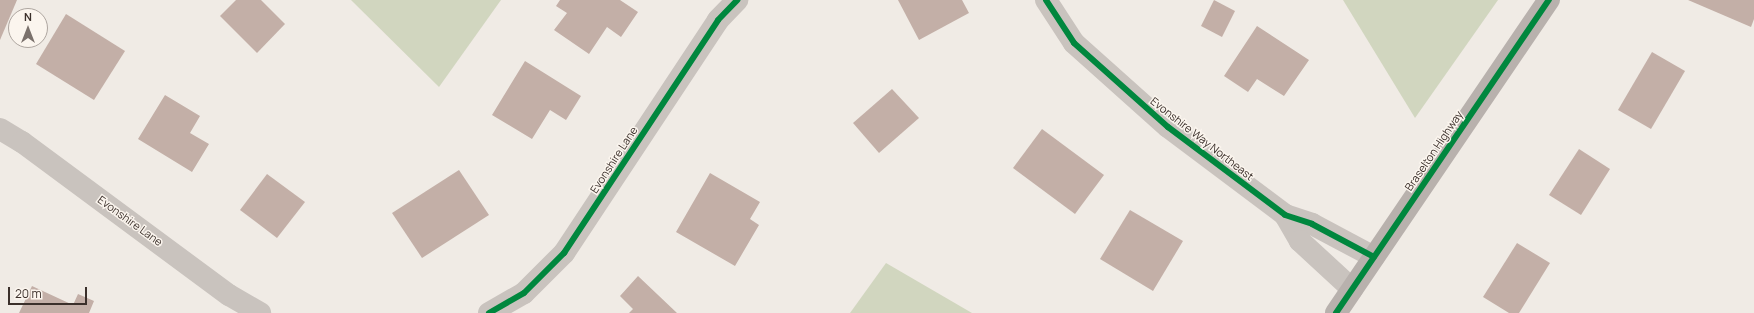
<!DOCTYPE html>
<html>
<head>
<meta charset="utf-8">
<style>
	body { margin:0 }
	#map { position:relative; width:1754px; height:313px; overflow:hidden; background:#f0ebe5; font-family:Manrope,sans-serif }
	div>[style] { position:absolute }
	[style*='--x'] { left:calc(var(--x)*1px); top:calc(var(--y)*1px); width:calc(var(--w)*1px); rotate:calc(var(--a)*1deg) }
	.green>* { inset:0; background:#d1d6bf }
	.building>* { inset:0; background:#c3afa7 }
	.minor>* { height:22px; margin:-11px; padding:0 11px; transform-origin:11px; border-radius:11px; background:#c9c3be }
	.major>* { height:22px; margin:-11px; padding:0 11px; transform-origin:11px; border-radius:11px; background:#b8b1ad }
	.cycleway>* { height:6px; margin:-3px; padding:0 3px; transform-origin:3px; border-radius:3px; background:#00873e }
	span { translate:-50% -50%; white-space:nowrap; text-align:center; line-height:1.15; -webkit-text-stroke:3px #fbf5ee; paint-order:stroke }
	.street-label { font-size:11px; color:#3b302b }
	.north { position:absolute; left:8px; top:8px; width:40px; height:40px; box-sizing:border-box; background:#fbf5ee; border:1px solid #aea6a0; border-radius:50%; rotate:0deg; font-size:11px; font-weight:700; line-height:16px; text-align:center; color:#3b302b }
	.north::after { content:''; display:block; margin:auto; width:14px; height:18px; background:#7a716c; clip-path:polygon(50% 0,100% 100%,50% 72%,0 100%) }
	.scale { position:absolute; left:8px; top:287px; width:79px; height:18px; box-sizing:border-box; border:2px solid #3b302b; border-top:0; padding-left:5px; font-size:12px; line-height:14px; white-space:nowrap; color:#3b302b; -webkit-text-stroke:3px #fbf5ee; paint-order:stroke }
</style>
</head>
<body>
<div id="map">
	<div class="green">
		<i style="clip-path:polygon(351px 0,501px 0,439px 87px)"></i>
		<i style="clip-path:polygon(1343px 0,1498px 0,1415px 118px)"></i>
		<i style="clip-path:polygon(886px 263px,972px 313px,850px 313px)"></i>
	</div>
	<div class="building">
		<i style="clip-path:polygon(0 0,17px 0,0 40px)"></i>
		<i style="clip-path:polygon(236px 0,261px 0,285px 24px,257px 53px,220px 16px)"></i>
		<i style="clip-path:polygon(560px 0,620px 0,638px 12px,621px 37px,607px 27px,589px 54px,554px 30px,567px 13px,556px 6px)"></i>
		<i style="clip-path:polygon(898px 0,962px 0,969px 13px,919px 40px)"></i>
		<i style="clip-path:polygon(1214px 0,1235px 11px,1222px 37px,1201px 26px)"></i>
		<i style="clip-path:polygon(1688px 0,1754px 0,1754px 19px,1751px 27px)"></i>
		<i style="clip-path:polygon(66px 14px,125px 51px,94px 100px,36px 64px)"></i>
		<i style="clip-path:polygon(1257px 26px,1309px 60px,1284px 96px,1257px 79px,1248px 92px,1224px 76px)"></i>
		<i style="clip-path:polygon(1652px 52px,1685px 71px,1651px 129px,1618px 110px)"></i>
		<i style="clip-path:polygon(525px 61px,581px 96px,566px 120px,550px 110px,532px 139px,492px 115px)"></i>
		<i style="clip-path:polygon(892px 89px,919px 118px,879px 153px,853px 123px)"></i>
		<i style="clip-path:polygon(165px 95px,200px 116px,190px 133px,209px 144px,192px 172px,138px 139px)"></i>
		<i style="clip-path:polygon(1042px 129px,1104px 175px,1075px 214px,1013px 168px)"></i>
		<i style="clip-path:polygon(1579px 149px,1610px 169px,1581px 215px,1549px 195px)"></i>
		<i style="clip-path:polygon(459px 170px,489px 215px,422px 258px,392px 213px)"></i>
		<i style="clip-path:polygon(710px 173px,760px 202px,750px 219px,759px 225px,735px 266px,676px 232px)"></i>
		<i style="clip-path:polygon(267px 174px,305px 202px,277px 238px,240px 210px)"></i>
		<i style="clip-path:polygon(1130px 210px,1183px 241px,1153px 291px,1100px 259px)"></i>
		<i style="clip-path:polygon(1517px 243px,1550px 263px,1519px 313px,1509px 313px,1483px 297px)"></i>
		<i style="clip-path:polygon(638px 276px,677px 313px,629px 313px,633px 309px,620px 296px)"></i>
		<i style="clip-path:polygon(32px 286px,73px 305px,78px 294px,94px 301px,89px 313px,19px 313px)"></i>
	</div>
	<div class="minor">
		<i style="--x:1046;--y:0;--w:51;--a:56.9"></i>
		<i style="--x:1074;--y:43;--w:126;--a:41.8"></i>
		<i style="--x:1168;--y:127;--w:146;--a:36.9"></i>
		<i style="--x:1285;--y:215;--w:28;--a:18"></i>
		<i style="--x:1312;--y:224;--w:70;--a:28"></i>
		<i style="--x:0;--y:129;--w:26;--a:31"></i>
		<i style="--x:22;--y:142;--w:257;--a:36.5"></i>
		<i style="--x:229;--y:295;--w:36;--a:30"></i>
		<i style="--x:1285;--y:215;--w:30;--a:60"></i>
		<i style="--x:1300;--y:241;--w:71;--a:42.7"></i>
		<i style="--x:489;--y:313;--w:40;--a:-29.7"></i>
		<i style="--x:524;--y:293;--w:57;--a:-45"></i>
		<i style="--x:564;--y:253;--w:279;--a:-56.5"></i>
		<i style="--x:718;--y:20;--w:28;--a:-46"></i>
	</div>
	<div class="major">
		<i style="--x:1336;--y:313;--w:379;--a:-55.8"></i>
	</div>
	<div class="cycleway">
		<i style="--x:1046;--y:0;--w:51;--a:56.9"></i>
		<i style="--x:1074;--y:43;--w:126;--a:41.8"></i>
		<i style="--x:1168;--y:127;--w:146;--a:36.9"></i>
		<i style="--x:1285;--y:215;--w:28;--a:18"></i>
		<i style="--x:1312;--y:224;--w:70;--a:28"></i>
		<i style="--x:489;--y:313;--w:40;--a:-29.7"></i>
		<i style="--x:524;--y:293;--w:57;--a:-45"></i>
		<i style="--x:564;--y:253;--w:279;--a:-56.5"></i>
		<i style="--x:718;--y:20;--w:28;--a:-46"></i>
		<i style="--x:1336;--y:313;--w:379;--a:-55.8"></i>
	</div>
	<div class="street-label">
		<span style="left:1202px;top:139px;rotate:38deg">Evonshire Way Northeast</span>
		<span style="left:1434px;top:151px;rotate:-56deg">Braselton Highway</span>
		<span style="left:614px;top:160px;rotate:-57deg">Evonshire Lane</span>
		<span style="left:130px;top:221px;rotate:36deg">Evonshire Lane</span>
	</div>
	<div class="north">N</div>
	<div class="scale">20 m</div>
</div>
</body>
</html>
